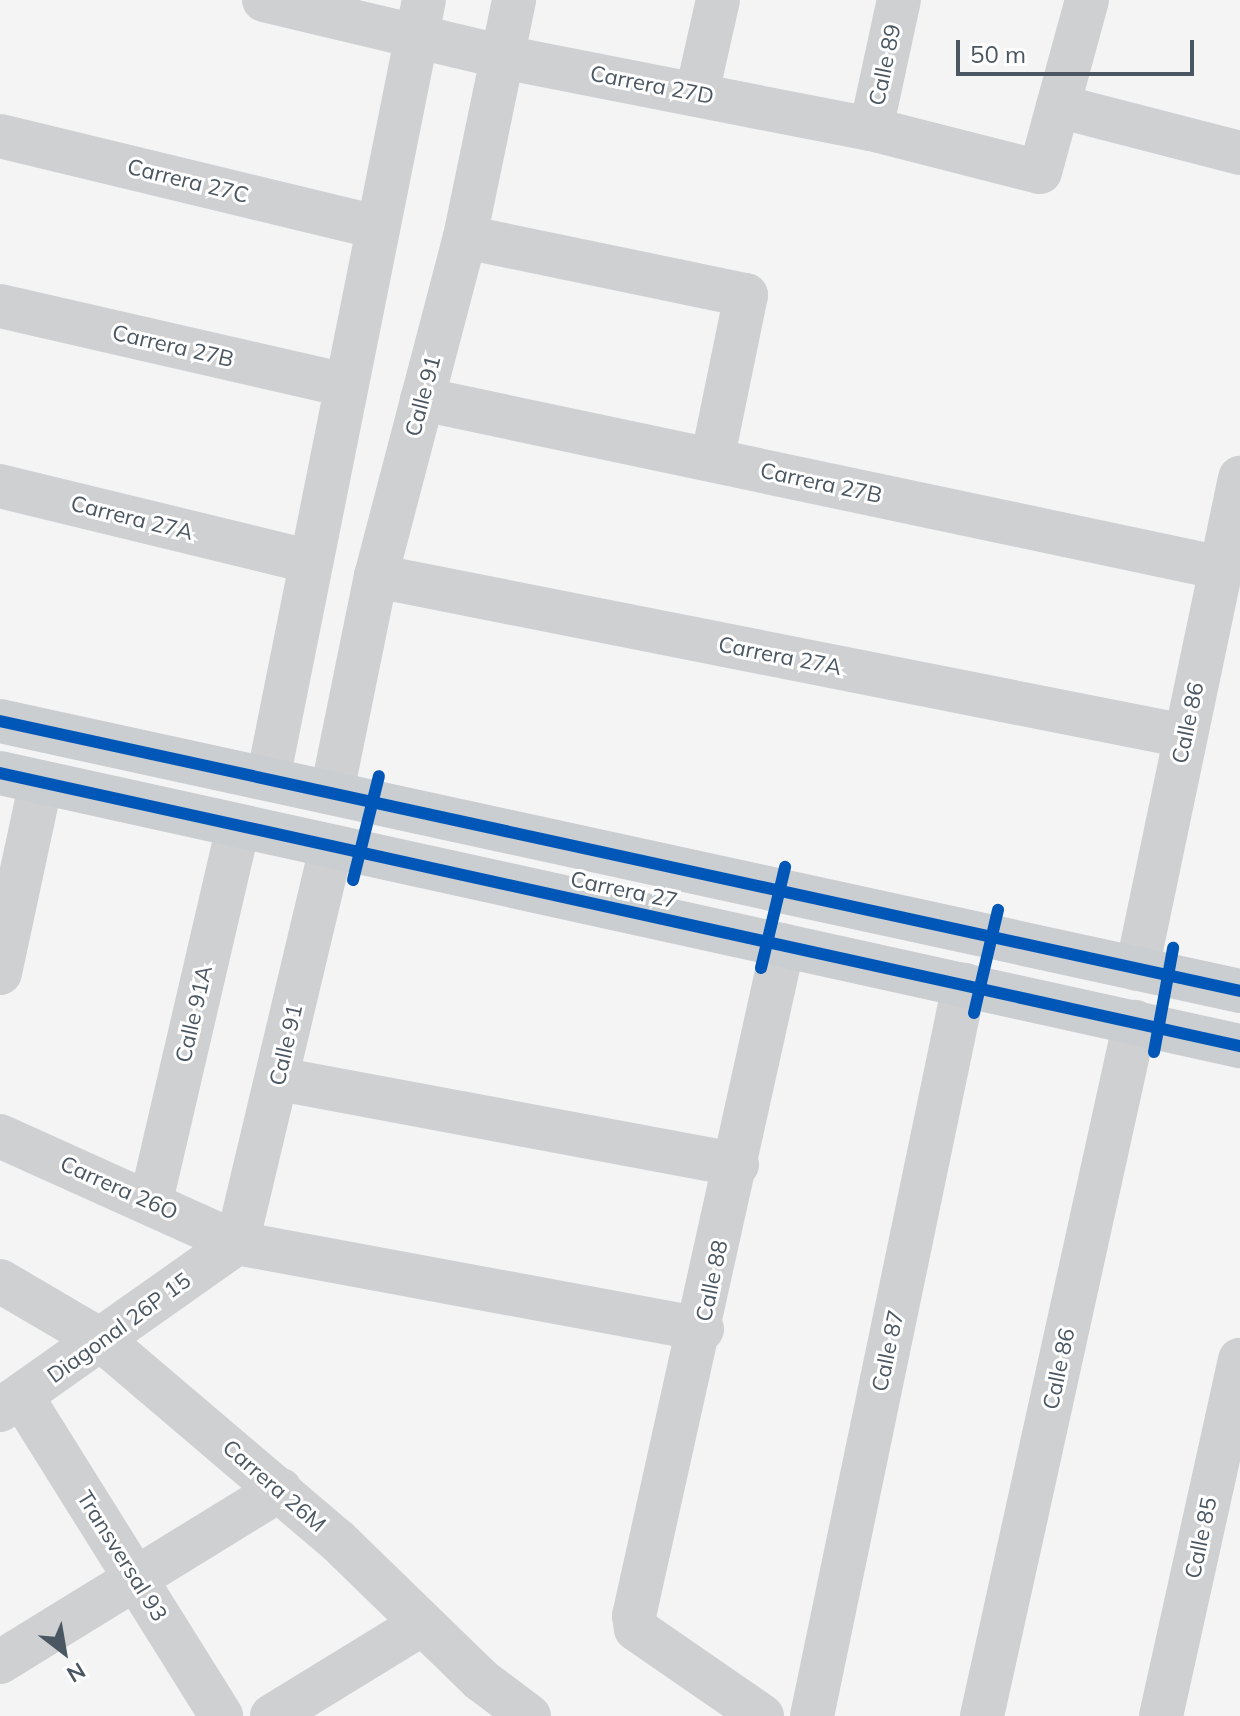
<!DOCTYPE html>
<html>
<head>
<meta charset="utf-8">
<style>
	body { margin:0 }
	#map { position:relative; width:1240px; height:1716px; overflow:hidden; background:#f4f4f4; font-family:Mulish,sans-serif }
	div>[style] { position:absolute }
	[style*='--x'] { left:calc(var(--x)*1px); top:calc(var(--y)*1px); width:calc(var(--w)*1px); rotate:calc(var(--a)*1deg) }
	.minor>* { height:44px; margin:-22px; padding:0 22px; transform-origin:22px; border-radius:22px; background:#ced0d2 }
	.major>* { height:44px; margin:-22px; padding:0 22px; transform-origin:22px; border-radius:22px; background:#caced1 }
	.cycleway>* { height:12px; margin:-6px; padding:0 6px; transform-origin:6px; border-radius:6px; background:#0057b8 }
	span { translate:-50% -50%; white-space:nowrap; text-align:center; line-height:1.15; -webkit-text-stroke:6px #fff; paint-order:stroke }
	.street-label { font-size:22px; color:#4a5661 }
	.north { position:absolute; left:24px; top:1612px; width:80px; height:80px; -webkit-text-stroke:6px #fff; paint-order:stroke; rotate:149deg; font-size:22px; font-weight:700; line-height:32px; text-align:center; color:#4a5661 }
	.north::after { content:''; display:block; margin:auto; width:28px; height:36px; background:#4a5661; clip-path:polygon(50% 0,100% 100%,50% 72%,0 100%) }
	.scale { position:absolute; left:956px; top:40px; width:238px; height:36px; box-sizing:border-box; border:4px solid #4a5661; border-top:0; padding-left:10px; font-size:24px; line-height:28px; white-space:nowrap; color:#4a5661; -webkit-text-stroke:6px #fff; paint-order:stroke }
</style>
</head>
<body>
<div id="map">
	<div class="minor">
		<i style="--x:264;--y:0;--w:246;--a:13.4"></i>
		<i style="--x:503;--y:57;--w:375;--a:11.1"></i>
		<i style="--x:871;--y:129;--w:174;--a:14.3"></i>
		<i style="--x:1040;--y:172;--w:178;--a:-74.7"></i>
		<i style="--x:697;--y:93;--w:95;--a:-77.3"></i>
		<i style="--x:1058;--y:106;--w:188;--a:14.5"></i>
		<i style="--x:871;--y:129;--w:132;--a:-77.8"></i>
		<i style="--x:0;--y:136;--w:388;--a:13.6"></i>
		<i style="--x:465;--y:237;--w:287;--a:11.7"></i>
		<i style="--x:746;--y:295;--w:168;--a:101.6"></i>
		<i style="--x:0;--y:306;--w:354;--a:12.9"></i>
		<i style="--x:422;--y:399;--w:817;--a:11.94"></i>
		<i style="--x:0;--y:486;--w:320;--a:13.7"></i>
		<i style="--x:376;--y:576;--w:825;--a:11.19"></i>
		<i style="--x:268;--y:779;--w:794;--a:-78.68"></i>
		<i style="--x:332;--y:792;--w:220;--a:-78.5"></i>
		<i style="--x:376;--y:576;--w:350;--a:-75.3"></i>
		<i style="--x:465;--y:237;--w:242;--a:-78.3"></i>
		<i style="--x:1137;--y:969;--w:502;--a:-78.15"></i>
		<i style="--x:0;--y:973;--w:195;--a:-77.9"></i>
		<i style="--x:279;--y:1079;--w:466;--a:10.6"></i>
		<i style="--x:0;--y:1136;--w:260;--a:24.3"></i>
		<i style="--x:237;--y:1243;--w:473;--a:10.5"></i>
		<i style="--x:151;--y:1201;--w:385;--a:-76.9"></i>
		<i style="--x:237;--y:1243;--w:407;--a:-76.6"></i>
		<i style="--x:0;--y:1281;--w:121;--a:30.4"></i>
		<i style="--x:104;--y:1342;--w:306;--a:40.4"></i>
		<i style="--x:337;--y:1540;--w:201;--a:44.2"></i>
		<i style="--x:481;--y:1680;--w:60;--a:36.9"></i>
		<i style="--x:22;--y:1397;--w:376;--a:58"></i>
		<i style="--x:0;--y:1410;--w:290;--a:-35.2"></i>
		<i style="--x:0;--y:1662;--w:329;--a:-31.6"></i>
		<i style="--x:272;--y:1716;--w:176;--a:-31.5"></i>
		<i style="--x:762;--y:1716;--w:153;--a:-145.4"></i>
		<i style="--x:636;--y:1629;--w:13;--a:-99"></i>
		<i style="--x:634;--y:1616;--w:687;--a:-77.48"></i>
		<i style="--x:812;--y:1716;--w:747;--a:-78.25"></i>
		<i style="--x:982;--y:1716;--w:711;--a:-77.57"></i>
		<i style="--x:1161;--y:1716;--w:365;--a:-77.5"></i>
	</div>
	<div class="major">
		<i style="--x:0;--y:721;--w:1269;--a:12.28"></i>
		<i style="--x:0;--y:773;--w:1270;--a:12.42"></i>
	</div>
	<div class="cycleway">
		<i style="--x:0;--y:721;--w:1269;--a:12.28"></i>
		<i style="--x:0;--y:773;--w:1270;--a:12.42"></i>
		<i style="--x:353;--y:880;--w:107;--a:-76"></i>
		<i style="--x:761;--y:968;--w:104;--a:-76.6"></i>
		<i style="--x:974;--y:1013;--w:106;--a:-76.9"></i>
		<i style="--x:1154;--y:1052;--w:106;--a:-79.6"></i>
	</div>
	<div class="street-label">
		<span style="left:885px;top:65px;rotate:-78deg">Calle 89</span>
		<span style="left:652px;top:85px;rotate:11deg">Carrera 27D</span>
		<span style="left:188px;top:181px;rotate:14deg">Carrera 27C</span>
		<span style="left:173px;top:346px;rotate:13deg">Carrera 27B</span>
		<span style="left:423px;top:396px;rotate:-75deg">Calle 91</span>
		<span style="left:821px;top:483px;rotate:12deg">Carrera 27B</span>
		<span style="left:132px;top:518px;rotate:14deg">Carrera 27A</span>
		<span style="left:780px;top:656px;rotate:11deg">Carrera 27A</span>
		<span style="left:1188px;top:723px;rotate:-78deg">Calle 86</span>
		<span style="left:624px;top:890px;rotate:12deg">Carrera 27</span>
		<span style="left:194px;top:1014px;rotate:-77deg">Calle 91A</span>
		<span style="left:286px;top:1045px;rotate:-77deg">Calle 91</span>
		<span style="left:119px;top:1188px;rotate:24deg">Carrera 26O</span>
		<span style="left:712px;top:1281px;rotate:-78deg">Calle 88</span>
		<span style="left:119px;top:1328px;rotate:-36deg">Diagonal 26P 15</span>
		<span style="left:888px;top:1351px;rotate:-78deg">Calle 87</span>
		<span style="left:1059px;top:1369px;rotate:-78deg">Calle 86</span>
		<span style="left:274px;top:1486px;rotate:41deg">Carrera 26M</span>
		<span style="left:1201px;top:1538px;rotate:-78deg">Calle 85</span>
		<span style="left:122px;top:1556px;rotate:58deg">Transversal 93</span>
	</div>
	<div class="north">N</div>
	<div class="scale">50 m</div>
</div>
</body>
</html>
